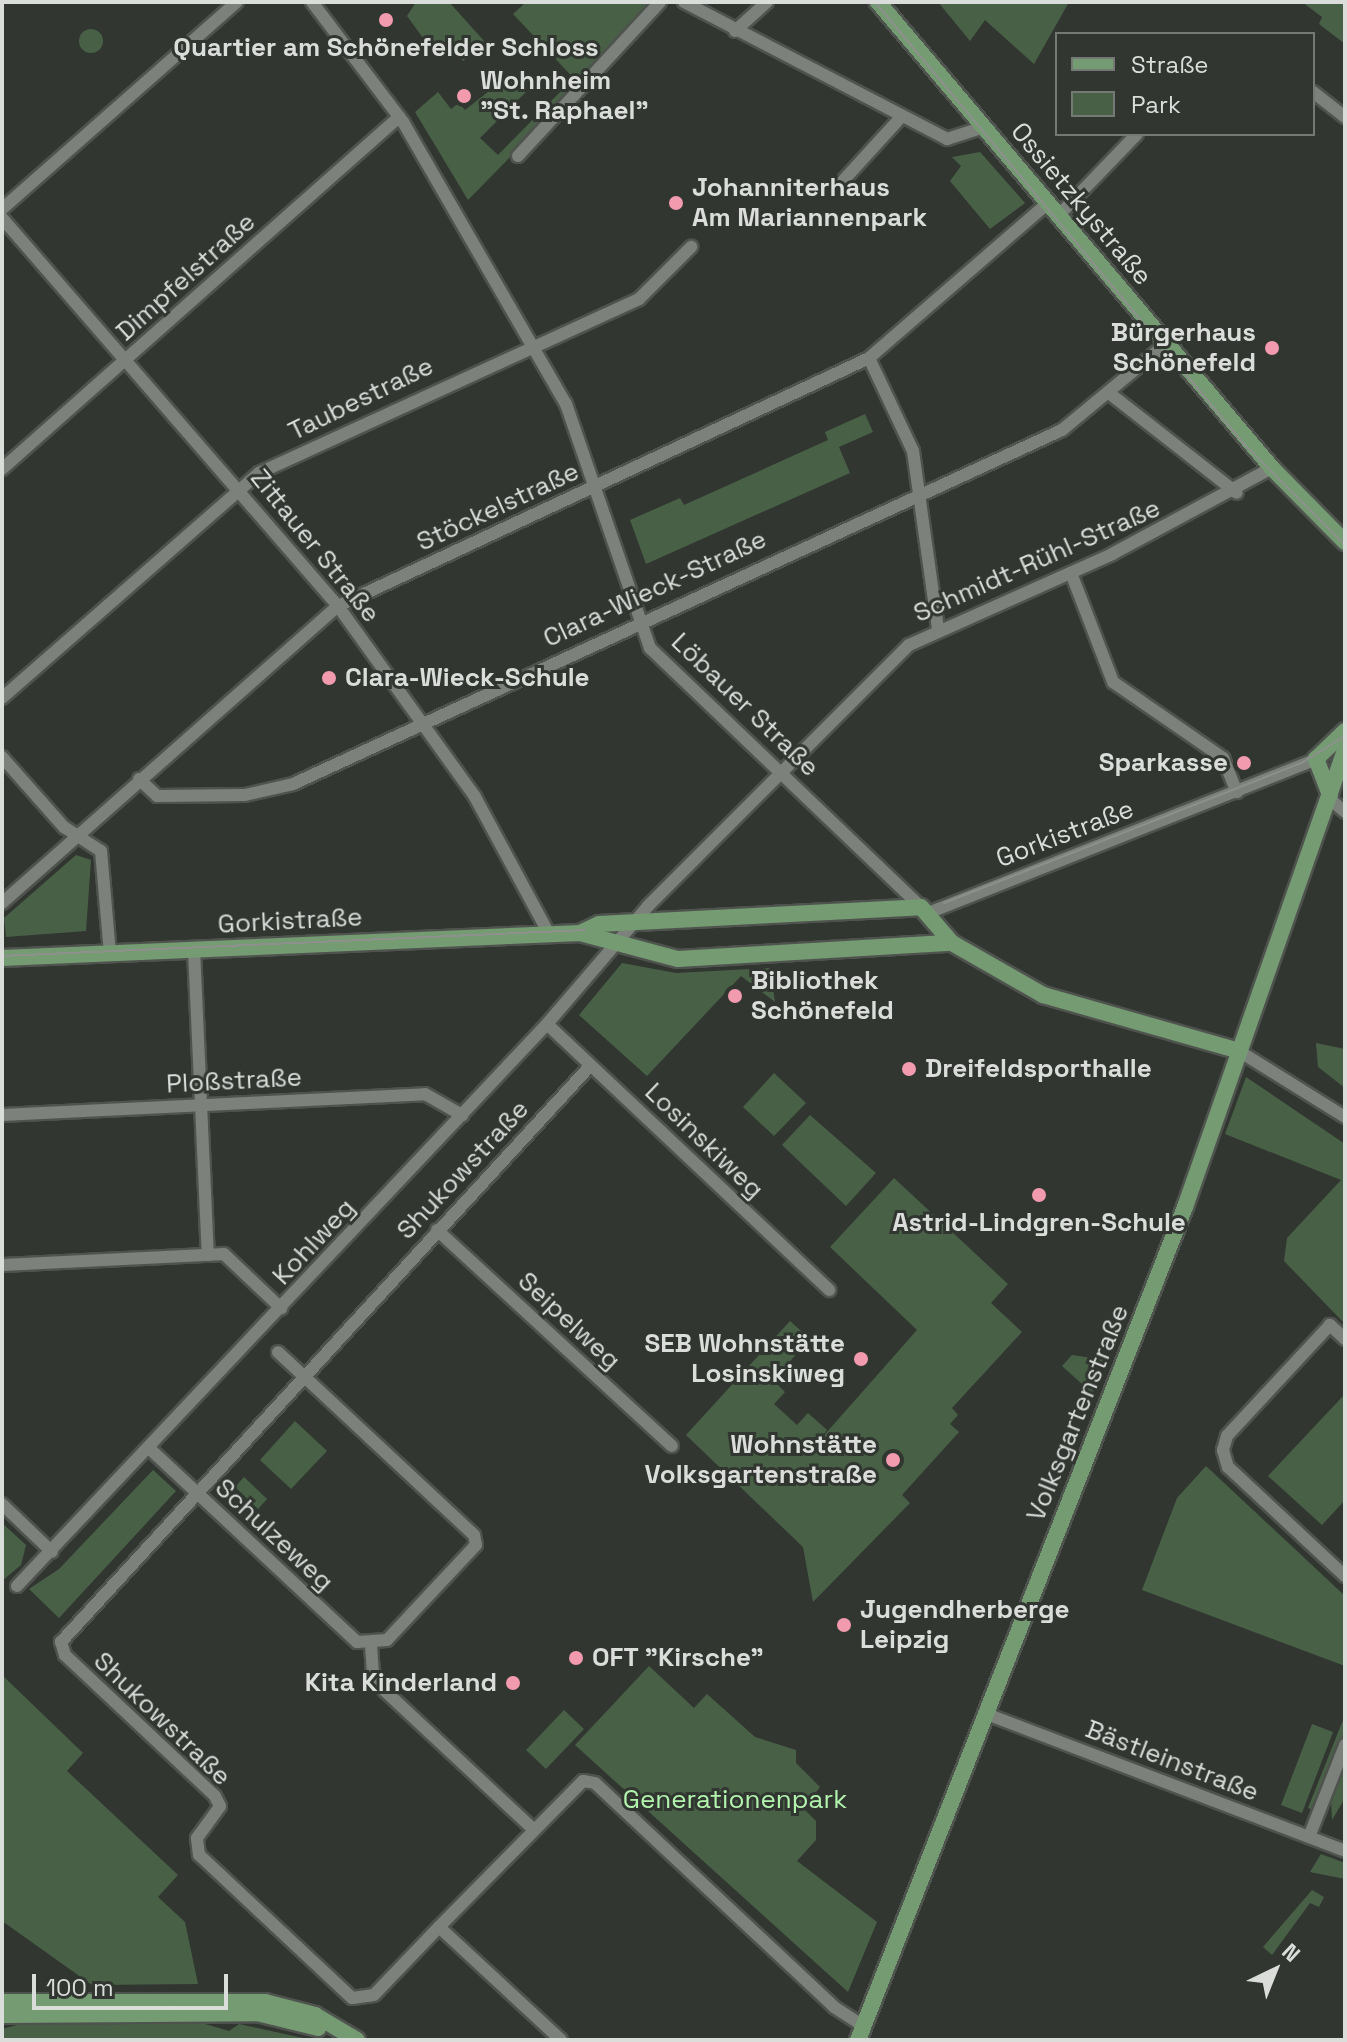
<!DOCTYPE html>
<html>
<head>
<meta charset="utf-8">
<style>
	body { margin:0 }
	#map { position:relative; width:1347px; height:2042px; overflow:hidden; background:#313631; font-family:"Space Grotesk",sans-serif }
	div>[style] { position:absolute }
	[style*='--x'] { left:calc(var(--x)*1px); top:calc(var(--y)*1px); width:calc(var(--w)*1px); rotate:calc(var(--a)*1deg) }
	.green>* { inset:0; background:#486146 }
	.round { border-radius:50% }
	.roads { filter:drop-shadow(2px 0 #4f534e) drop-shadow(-2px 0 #4f534e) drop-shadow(0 2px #4f534e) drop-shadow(0 -2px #4f534e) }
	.minor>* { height:12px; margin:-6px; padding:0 6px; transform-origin:6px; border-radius:6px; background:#7c827b }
	.major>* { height:16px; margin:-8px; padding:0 8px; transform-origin:8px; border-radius:8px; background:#759b73 }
	.tram>* { height:2px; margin:-1px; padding:0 1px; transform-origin:1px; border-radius:1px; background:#8d908d }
	.dots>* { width:22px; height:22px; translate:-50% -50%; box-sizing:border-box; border:4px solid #313631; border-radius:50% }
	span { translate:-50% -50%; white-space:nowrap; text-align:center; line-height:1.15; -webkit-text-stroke:6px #313631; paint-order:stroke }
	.poi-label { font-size:26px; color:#daddda; font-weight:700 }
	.left { translate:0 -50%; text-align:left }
	.right { translate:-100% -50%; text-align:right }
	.street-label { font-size:26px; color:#daddda }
	.park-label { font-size:26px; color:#b2f4ad }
	.frame { position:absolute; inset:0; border:4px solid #daddda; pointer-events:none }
	.legend { position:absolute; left:1055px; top:32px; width:260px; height:104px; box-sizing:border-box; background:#313631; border:2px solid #757975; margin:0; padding:10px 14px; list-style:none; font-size:24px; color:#daddda }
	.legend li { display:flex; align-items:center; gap:16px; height:40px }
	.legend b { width:40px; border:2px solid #757975 }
	.north { position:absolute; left:1235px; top:1930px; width:80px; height:80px; -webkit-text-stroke:6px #313631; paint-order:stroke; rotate:43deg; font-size:22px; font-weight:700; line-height:32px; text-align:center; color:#daddda }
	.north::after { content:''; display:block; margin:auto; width:28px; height:36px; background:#daddda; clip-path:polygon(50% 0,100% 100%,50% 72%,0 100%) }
	.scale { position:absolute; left:32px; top:1974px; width:196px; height:36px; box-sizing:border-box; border:4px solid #daddda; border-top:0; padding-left:10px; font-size:24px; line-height:28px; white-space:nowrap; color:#daddda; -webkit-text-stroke:6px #313631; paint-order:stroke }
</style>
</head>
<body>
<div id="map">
	<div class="green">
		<i style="clip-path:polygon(416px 2px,449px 2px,485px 42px,463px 61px,449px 43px,434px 53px,407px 16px)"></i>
		<i style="clip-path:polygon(526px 2px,652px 2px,580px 85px,513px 14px)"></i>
		<i style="clip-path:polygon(938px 2px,1069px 2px,1034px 64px,985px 20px,970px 41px)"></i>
		<i style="clip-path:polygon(1302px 2px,1345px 2px,1345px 44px,1319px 24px,1322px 17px)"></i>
		<i class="round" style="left:79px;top:29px;width:24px;height:24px"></i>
		<i style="clip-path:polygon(512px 73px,528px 90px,480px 138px,498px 155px,565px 87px,573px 93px,468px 200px,415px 112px,438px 92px,451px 109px,459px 103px,465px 110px)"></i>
		<i style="clip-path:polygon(980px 152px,1025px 203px,990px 229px,950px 181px,961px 166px,952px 157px)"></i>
		<i style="clip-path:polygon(865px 414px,873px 432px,839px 447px,850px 473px,646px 564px,630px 520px,680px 498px,684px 505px,828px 440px,825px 432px)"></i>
		<i style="clip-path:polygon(76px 855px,91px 860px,86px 931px,6px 937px,4px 918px)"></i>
		<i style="clip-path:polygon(622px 963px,676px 973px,770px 968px,775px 1002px,741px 976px,647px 1076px,579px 1015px)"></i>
		<i style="clip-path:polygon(1316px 1043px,1345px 1049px,1345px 1088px,1318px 1067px)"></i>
		<i style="clip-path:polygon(774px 1073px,806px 1103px,774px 1136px,743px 1107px)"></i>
		<i style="clip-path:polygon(1246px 1077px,1345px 1144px,1345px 1324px,1284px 1261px,1287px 1238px,1341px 1180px,1225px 1134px)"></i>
		<i style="clip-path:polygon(810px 1115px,876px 1173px,846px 1206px,782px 1145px)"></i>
		<i style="clip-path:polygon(894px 1178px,1008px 1284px,991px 1303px,1022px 1332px,952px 1408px,958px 1415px,950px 1424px,959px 1432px,902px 1495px,910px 1503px,813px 1602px,803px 1547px,686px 1435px,790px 1321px,810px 1339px,773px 1380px,785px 1392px,774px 1404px,797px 1425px,808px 1413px,827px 1430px,819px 1441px,917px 1330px,830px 1247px)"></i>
		<i style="clip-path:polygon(1072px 1355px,1105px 1360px,1092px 1393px,1062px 1366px)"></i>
		<i style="clip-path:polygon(1345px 1394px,1345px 1500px,1322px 1525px,1268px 1476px)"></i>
		<i style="clip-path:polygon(295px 1421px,327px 1451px,291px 1489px,260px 1460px)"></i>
		<i style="clip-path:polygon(1206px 1466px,1345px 1596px,1345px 1666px,1142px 1590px,1177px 1498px)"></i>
		<i style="clip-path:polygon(153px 1470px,176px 1491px,59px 1618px,29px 1589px,59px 1569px)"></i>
		<i style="clip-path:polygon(244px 1477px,267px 1499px,258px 1509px,235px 1487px)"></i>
		<i style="clip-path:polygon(2px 1523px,26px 1545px,21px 1565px,2px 1581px)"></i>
		<i style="clip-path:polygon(649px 1666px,694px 1708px,707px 1694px,755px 1737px,796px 1750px,796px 1763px,820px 1787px,803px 1808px,816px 1821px,816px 1840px,797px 1861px,877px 1922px,848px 1992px,575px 1745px)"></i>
		<i style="clip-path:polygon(2px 1675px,83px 1753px,67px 1771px,178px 1875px,158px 1897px,185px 1922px,198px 1984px,92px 1985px,2px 1921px)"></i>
		<i style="clip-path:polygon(564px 1710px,584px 1729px,546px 1769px,526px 1750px)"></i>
		<i style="clip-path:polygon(1345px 1715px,1345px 1731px,1311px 1809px,1308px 1808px)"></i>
		<i style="clip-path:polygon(1312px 1724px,1333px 1732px,1302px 1813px,1281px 1805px)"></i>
		<i style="clip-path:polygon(1345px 1763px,1345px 1798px,1332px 1820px,1331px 1799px)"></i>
		<i style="clip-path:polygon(1321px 1854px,1345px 1863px,1345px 1879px,1310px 1872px)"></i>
		<i style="clip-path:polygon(1312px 1890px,1324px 1897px,1319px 1907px,1310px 1903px,1272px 1955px,1263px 1947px)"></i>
		<i style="clip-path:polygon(31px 2021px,205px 2024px,229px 2031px,239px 2024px,312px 2040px,2px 2040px,2px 2029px)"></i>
	</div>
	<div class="roads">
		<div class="minor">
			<i style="--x:312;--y:2;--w:151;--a:52.8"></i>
			<i style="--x:403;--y:122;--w:326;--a:60"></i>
			<i style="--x:566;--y:404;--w:258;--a:71"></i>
			<i style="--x:650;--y:648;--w:375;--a:43.7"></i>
			<i style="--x:684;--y:2;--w:297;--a:27.5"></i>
			<i style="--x:947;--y:139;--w:39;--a:-18"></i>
			<i style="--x:735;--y:31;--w:43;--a:-42.2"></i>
			<i style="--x:1313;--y:92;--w:41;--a:38"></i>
			<i style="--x:518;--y:156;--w:209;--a:-47.3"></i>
			<i style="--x:841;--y:183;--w:91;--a:-47.7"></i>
			<i style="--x:2;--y:209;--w:313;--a:-41.4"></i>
			<i style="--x:1059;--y:215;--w:112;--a:-46.1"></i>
			<i style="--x:2;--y:218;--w:513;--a:49.11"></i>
			<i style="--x:338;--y:606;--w:235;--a:54.3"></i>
			<i style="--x:475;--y:797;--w:156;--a:61.6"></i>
			<i style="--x:869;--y:358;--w:103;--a:64.7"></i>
			<i style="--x:913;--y:451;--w:179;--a:82"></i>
			<i style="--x:1109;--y:393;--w:162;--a:38"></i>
			<i style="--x:2;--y:469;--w:531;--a:-41.56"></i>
			<i style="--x:1071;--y:573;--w:117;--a:68.9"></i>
			<i style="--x:1113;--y:682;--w:134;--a:34.6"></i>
			<i style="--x:1223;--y:758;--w:37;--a:68"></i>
			<i style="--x:2;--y:698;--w:342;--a:-41.2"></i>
			<i style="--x:259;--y:473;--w:418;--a:-24.6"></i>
			<i style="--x:639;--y:299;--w:74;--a:-45"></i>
			<i style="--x:2;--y:757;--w:94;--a:48.5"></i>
			<i style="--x:64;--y:827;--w:44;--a:33"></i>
			<i style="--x:101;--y:851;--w:102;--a:85"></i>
			<i style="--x:139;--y:779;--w:25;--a:43"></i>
			<i style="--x:157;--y:796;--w:88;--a:-0.7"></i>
			<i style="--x:245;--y:795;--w:49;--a:-12.9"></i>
			<i style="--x:293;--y:784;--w:847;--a:-24.72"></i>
			<i style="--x:1062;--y:430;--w:136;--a:-39.6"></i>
			<i style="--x:1332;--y:801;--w:17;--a:40"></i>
			<i style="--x:2;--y:903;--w:448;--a:-41.5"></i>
			<i style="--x:338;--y:606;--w:586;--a:-25.03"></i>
			<i style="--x:869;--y:358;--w:237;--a:-40.9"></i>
			<i style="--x:928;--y:913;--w:417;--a:-21.6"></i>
			<i style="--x:194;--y:950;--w:305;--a:87.4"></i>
			<i style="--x:547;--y:1024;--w:388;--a:43.3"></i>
			<i style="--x:1239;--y:1051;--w:125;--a:31.9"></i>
			<i style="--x:2;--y:1115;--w:424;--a:-2.8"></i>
			<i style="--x:425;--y:1094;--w:43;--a:29.6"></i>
			<i style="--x:437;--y:1230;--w:319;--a:42.6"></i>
			<i style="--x:2;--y:1265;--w:222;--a:-2.8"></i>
			<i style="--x:224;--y:1254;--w:79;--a:43.5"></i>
			<i style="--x:1345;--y:1339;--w:21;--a:-137"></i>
			<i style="--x:1330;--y:1325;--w:151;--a:132.9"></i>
			<i style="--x:1227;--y:1436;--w:15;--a:106"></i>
			<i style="--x:1223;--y:1450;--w:18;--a:74"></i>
			<i style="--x:1228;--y:1467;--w:160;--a:43"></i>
			<i style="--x:150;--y:1449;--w:283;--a:43"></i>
			<i style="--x:357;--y:1642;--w:30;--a:-4"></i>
			<i style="--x:387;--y:1640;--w:130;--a:-46.9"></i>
			<i style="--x:476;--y:1545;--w:10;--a:-101"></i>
			<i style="--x:474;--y:1535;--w:268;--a:-137"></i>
			<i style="--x:2;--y:1504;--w:69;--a:43.8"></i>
			<i style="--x:17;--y:1586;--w:772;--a:-46.68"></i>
			<i style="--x:547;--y:1024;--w:155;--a:-49.4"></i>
			<i style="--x:648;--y:906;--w:369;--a:-45"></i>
			<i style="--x:909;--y:645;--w:222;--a:-24.1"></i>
			<i style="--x:1112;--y:554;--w:182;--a:-28.3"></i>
			<i style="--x:371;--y:1645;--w:27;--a:86"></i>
			<i style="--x:373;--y:1672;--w:22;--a:58"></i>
			<i style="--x:385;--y:1691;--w:201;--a:43"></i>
			<i style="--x:984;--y:1713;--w:386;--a:20.9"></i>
			<i style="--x:1309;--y:1837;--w:99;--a:-68.6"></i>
			<i style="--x:439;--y:1927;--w:94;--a:133.7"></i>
			<i style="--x:374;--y:1995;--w:22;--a:172"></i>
			<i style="--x:352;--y:1998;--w:209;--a:-136.9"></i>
			<i style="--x:199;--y:1855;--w:17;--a:-97"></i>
			<i style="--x:197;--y:1838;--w:39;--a:-54"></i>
			<i style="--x:220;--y:1806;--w:11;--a:-117"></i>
			<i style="--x:215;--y:1796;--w:206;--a:-136.8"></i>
			<i style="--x:65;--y:1655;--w:14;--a:-107"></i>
			<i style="--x:61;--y:1642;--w:783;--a:-47.43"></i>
			<i style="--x:561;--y:2040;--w:166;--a:-137.2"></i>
			<i style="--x:439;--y:1927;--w:205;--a:-45.4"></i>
			<i style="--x:583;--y:1781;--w:12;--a:9"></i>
			<i style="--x:595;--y:1783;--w:328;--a:43.1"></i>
			<i style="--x:834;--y:2007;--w:35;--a:33"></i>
		</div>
		<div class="major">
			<i style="--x:878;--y:2;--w:610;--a:49.79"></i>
			<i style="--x:1272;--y:468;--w:104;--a:45.4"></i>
			<i style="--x:1330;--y:795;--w:39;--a:-111"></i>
			<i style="--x:1316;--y:759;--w:40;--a:-44"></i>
			<i style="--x:580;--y:933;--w:101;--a:14.9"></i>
			<i style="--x:678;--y:959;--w:273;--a:-3.4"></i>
			<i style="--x:2;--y:958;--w:579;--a:-2.48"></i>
			<i style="--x:580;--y:933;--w:21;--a:-25"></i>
			<i style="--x:599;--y:924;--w:322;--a:-3"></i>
			<i style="--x:921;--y:907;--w:48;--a:49.3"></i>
			<i style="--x:952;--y:943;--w:105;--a:29.7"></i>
			<i style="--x:1043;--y:995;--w:204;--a:15.9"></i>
			<i style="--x:2;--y:2002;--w:263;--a:0"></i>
			<i style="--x:265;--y:2002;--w:52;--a:14.6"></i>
			<i style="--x:315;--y:2015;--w:49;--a:30.8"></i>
			<i style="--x:2;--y:2015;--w:255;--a:-0.4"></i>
			<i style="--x:257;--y:2013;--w:63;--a:13.8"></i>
			<i style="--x:858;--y:2040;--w:895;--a:-68.57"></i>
			<i style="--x:1185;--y:1207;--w:485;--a:-70.7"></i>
		</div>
	</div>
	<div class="tram">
		<i style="--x:875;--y:2;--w:577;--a:50.13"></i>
		<i style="--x:1245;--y:445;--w:141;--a:45"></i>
		<i style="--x:944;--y:903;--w:386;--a:-21.4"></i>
		<i style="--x:1303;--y:762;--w:49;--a:-31.8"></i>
		<i style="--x:2;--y:956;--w:584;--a:-2.55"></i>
	</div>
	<div class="dots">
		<i style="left:386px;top:20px;background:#f29aae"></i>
		<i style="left:464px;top:96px;background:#f29aae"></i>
		<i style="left:676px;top:203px;background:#f29aae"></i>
		<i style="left:1272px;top:348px;background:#f29aae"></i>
		<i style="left:329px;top:678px;background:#f29aae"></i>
		<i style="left:1244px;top:763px;background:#f29aae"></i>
		<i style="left:735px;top:996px;background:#f29aae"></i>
		<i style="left:909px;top:1069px;background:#f29aae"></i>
		<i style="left:1039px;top:1195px;background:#f29aae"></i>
		<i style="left:861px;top:1359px;background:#f29aae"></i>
		<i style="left:893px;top:1460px;background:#f29aae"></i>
		<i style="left:844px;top:1625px;background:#f29aae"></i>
		<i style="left:576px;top:1658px;background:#f29aae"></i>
		<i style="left:513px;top:1683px;background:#f29aae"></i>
	</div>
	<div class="poi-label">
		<span style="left:386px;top:48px">Quartier am Schönefelder Schloss</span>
		<span class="left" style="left:480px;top:96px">Wohnheim<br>"St. Raphael"</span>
		<span class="left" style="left:692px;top:203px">Johanniterhaus<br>Am Mariannenpark</span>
		<span class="right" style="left:1256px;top:348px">Bürgerhaus<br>Schönefeld</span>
		<span class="left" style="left:345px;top:678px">Clara-Wieck-Schule</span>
		<span class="right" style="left:1228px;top:763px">Sparkasse</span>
		<span class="left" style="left:751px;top:996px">Bibliothek<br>Schönefeld</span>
		<span class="left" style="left:925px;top:1069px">Dreifeldsporthalle</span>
		<span style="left:1039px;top:1223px">Astrid-Lindgren-Schule</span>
		<span class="right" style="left:845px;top:1359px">SEB Wohnstätte<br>Losinskiweg</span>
		<span class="right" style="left:877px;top:1460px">Wohnstätte<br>Volksgartenstraße</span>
		<span class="left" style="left:860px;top:1625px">Jugendherberge<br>Leipzig</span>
		<span class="left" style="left:592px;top:1658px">OFT "Kirsche"</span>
		<span class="right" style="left:497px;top:1683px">Kita Kinderland</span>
	</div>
	<div class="street-label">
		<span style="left:1081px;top:204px;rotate:50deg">Ossietzkystraße</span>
		<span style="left:186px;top:277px;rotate:-42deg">Dimpfelstraße</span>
		<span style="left:361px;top:399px;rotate:-26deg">Taubestraße</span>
		<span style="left:498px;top:507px;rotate:-25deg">Stöckelstraße</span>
		<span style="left:315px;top:546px;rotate:51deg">Zittauer Straße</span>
		<span style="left:1037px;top:561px;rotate:-24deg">Schmidt-Rühl-Straße</span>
		<span style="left:655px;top:589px;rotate:-25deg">Clara-Wieck-Straße</span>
		<span style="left:745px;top:705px;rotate:44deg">Löbauer Straße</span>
		<span style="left:1065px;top:834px;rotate:-21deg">Gorkistraße</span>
		<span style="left:290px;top:921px;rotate:-3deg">Gorkistraße</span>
		<span style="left:234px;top:1081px;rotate:-3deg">Ploßstraße</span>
		<span style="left:704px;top:1141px;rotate:44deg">Losinskiweg</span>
		<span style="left:463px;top:1170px;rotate:-47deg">Shukowstraße</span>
		<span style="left:314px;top:1242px;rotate:-47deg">Kohlweg</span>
		<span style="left:569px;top:1321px;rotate:43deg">Seipelweg</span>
		<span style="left:1078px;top:1413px;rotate:-68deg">Volksgartenstraße</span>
		<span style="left:274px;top:1535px;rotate:43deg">Schulzeweg</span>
		<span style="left:162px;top:1719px;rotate:44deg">Shukowstraße</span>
		<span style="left:1172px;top:1761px;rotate:21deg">Bästleinstraße</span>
	</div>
	<div class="park-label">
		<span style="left:735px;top:1800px">Generationenpark</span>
	</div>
	<div class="frame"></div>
	<ul class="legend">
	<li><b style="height:10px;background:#759b73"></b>Straße</li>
	<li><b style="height:22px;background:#486146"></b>Park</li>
	</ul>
	<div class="north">N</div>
	<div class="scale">100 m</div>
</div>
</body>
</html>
